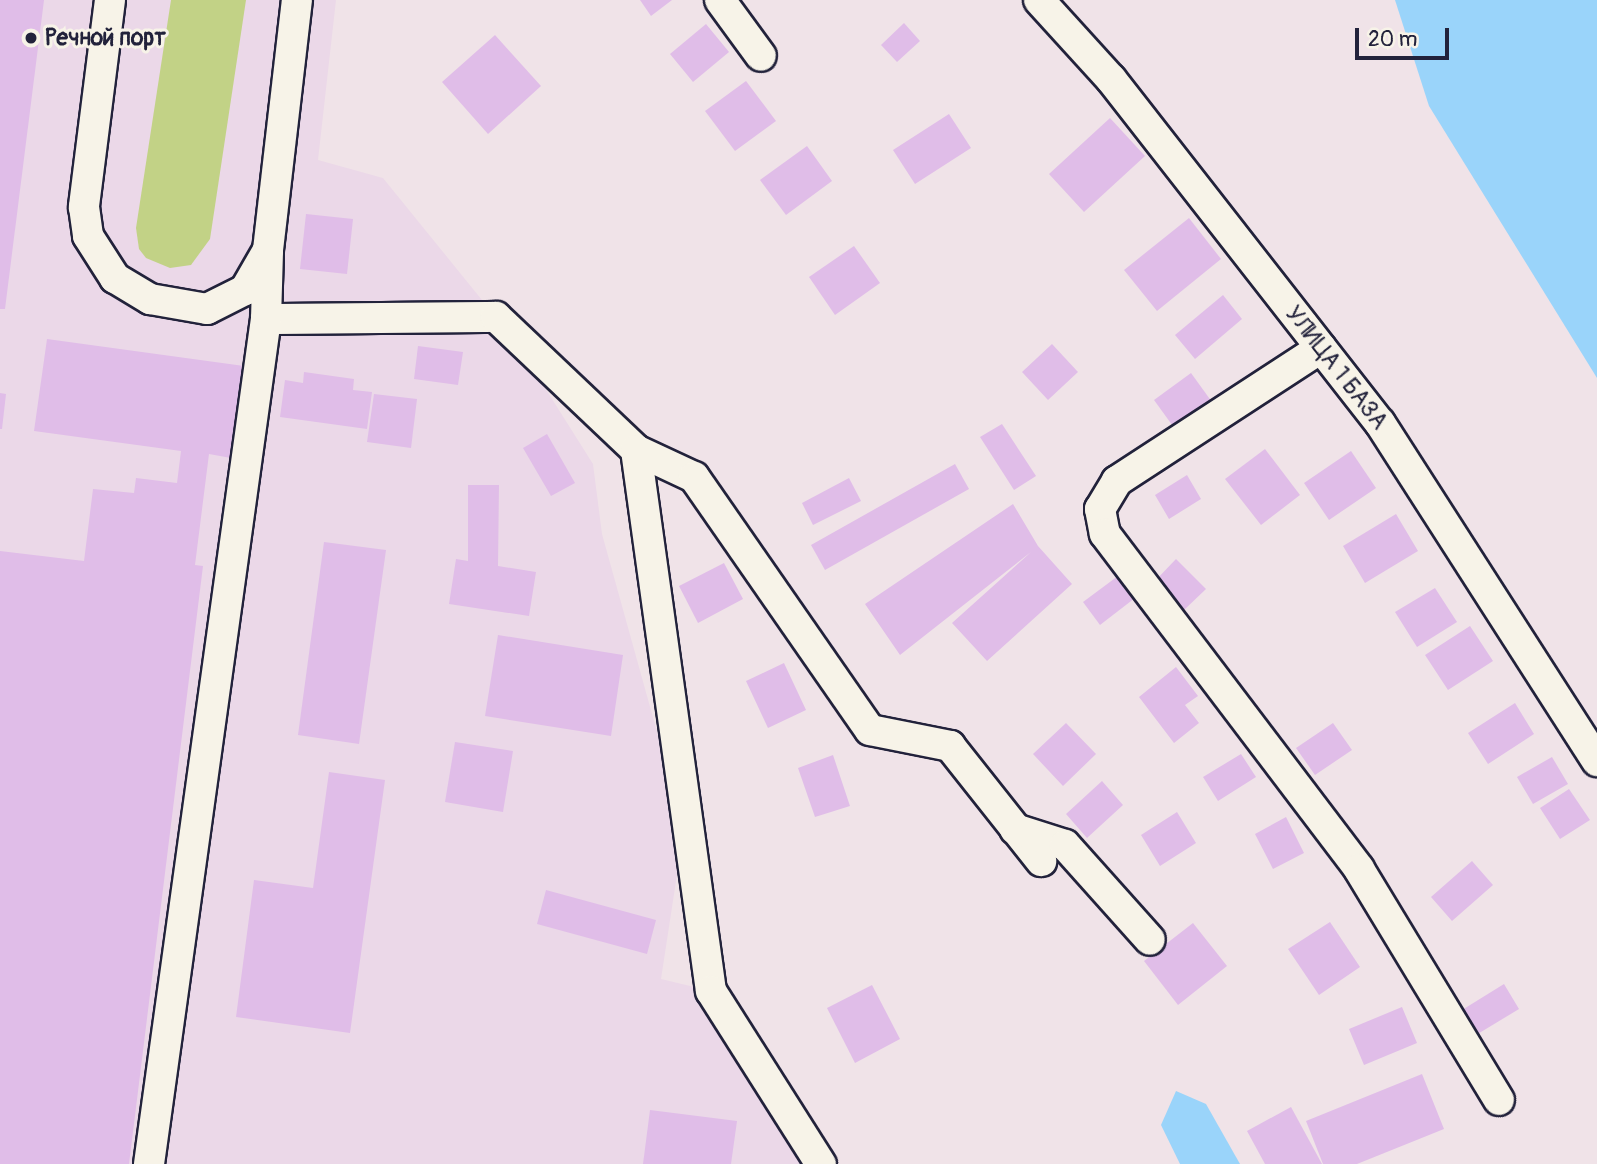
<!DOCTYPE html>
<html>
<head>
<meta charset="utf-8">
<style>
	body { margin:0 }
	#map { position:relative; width:1597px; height:1164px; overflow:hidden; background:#f0e3e8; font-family:Pangolin,sans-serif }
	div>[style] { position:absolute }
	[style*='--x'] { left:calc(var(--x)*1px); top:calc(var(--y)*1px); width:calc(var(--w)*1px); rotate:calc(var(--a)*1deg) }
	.built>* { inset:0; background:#ebd8e8 }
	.green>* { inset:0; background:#c2d286 }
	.water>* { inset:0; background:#9ad4fa }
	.building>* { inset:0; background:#e0bde8 }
	.roads { filter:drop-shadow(2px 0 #22223b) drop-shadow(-2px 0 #22223b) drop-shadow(0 2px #22223b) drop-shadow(0 -2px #22223b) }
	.minor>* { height:30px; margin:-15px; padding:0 15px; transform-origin:15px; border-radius:15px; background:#f7f3e8 }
	.dots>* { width:19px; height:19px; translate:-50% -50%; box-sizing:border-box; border:4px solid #f7f3e8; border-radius:50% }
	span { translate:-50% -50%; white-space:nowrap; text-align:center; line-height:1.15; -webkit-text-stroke:6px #f7f3e8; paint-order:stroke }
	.poi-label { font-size:23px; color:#22223b; font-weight:700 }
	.left { translate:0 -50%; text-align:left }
	.street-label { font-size:23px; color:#22223b }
	.scale { position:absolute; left:1355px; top:28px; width:94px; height:32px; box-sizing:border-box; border:4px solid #22223b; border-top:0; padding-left:9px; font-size:21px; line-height:24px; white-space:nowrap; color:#22223b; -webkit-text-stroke:5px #f7f3e8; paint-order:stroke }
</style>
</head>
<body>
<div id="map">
	<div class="built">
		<i style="clip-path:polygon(0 0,336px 0,318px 160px,383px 178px,516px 342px,593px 464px,602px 534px,684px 829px,661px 979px,711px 991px,810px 1164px,0 1164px)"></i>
	</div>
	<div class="green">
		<i style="clip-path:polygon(171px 0,246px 0,210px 239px,191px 265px,170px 268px,146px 258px,139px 249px,136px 228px)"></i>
	</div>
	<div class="water">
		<i style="clip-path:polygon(1395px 0,1597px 0,1597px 378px,1429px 106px)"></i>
		<i style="clip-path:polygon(1176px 1091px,1206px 1104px,1240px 1164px,1180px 1164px,1161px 1125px)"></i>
	</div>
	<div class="building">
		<i style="clip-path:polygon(0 0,44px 0,5px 309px,0 309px)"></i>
		<i style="clip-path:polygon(640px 0,672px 0,651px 16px)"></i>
		<i style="clip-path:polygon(904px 23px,920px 41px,897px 62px,881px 45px)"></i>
		<i style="clip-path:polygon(706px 24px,729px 52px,693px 82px,670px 54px)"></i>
		<i style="clip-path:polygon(495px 35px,541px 86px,488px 134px,442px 82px)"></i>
		<i style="clip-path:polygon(746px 81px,776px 121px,735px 151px,705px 111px)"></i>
		<i style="clip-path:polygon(949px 114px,971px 148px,915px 184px,893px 150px)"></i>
		<i style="clip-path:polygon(1110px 118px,1145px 156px,1084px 212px,1049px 174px)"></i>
		<i style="clip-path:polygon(807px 146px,832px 181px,786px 215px,760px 180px)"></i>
		<i style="clip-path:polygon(306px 214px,353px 219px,347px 274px,300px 269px)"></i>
		<i style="clip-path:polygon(1189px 218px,1221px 259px,1157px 311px,1124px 270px)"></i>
		<i style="clip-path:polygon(854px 246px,880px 283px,835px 315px,809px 277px)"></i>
		<i style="clip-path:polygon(1223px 295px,1242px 319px,1195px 359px,1175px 335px)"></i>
		<i style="clip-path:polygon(47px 339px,244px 366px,231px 458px,209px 454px,195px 565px,203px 566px,129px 1164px,0 1164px,0 551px,84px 561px,93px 489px,134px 493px,136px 478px,177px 483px,181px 451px,34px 431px)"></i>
		<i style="clip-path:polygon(1052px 344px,1078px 372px,1048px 400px,1022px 372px)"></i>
		<i style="clip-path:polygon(418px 346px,463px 352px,458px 385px,414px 379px)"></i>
		<i style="clip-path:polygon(304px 372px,354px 379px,353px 390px,372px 392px,367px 429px,280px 417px,285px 380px,303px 383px)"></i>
		<i style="clip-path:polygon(1191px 373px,1212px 402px,1175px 429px,1154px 400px)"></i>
		<i style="clip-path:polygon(0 393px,6px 394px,2px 429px,0 429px)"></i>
		<i style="clip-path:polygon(374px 394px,417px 399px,411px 448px,367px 442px)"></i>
		<i style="clip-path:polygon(1002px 424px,1036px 476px,1014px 490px,980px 437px)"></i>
		<i style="clip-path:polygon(547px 434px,575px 483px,551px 496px,523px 448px)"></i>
		<i style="clip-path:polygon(1265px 449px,1300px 495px,1261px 525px,1225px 479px)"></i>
		<i style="clip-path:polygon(1351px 451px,1376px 488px,1329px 520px,1304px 483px)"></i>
		<i style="clip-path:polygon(955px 464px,969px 489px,825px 570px,811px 545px)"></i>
		<i style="clip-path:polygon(1187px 475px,1201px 499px,1169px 519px,1155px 495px)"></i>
		<i style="clip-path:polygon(849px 478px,861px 501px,813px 525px,802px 503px)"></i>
		<i style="clip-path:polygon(468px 485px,499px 485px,498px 566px,536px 572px,529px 616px,449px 604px,456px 559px,468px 561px)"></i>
		<i style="clip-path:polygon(1013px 504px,1038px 546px,1072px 584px,987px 661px,952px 623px,1031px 552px,900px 655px,865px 604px)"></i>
		<i style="clip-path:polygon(1396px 514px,1418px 551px,1365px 583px,1343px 546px)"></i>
		<i style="clip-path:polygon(324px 542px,386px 550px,359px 744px,298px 735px)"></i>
		<i style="clip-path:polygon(1176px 559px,1206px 589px,1183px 611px,1154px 582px)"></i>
		<i style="clip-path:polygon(724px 563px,743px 599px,698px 623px,679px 586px)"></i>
		<i style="clip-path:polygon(1118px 576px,1135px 598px,1100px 625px,1083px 602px)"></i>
		<i style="clip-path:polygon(1435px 588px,1457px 622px,1417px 647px,1395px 612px)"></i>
		<i style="clip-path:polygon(1470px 626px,1493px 661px,1448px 690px,1425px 655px)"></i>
		<i style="clip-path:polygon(498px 635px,623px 655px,611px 736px,485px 716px)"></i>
		<i style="clip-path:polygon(784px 663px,806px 710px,768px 728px,746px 681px)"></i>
		<i style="clip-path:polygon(1176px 667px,1198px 696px,1185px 705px,1199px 723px,1174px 743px,1139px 697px)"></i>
		<i style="clip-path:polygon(1515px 703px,1534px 734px,1488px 764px,1468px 733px)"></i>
		<i style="clip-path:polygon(1066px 723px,1096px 754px,1063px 786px,1033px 754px)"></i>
		<i style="clip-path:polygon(1333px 723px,1352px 750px,1315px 775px,1296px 748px)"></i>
		<i style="clip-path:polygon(455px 742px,513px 751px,503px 812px,445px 802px)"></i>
		<i style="clip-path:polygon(1241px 754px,1256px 777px,1218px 801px,1203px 777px)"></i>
		<i style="clip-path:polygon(833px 755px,850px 806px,815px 817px,798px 768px)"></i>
		<i style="clip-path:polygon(1552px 757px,1568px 784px,1533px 804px,1517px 777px)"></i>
		<i style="clip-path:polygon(329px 772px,385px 780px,350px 1033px,236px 1017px,254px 880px,313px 888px)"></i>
		<i style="clip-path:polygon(1102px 781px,1123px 805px,1087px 838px,1066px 814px)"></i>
		<i style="clip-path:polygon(1569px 789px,1590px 820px,1560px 839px,1540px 808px)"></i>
		<i style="clip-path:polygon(1177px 812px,1196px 843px,1160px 866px,1141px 835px)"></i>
		<i style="clip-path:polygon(1286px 817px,1304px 853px,1273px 869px,1255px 834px)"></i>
		<i style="clip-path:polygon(1472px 861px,1493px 885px,1452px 921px,1431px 897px)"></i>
		<i style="clip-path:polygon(546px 890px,656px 920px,647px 954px,537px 924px)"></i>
		<i style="clip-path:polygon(1330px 922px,1360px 967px,1319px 995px,1288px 949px)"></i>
		<i style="clip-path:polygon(1193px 923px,1227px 966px,1178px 1005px,1144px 961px)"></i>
		<i style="clip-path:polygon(1504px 984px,1519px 1009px,1476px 1035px,1462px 1010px)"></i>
		<i style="clip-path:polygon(872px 985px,900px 1039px,855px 1063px,827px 1008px)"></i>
		<i style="clip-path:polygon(1402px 1007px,1417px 1043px,1364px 1065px,1349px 1029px)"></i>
		<i style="clip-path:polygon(1422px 1074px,1444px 1129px,1357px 1164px,1323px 1164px,1306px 1121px)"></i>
		<i style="clip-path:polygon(1291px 1107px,1322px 1164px,1265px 1164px,1247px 1131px)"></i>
		<i style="clip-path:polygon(650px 1110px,737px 1121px,731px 1164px,643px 1164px)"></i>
	</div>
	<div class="roads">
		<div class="minor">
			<i style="--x:110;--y:0;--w:209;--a:97.2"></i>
			<i style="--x:84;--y:207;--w:29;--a:82"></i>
			<i style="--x:88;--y:236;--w:50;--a:57.3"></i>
			<i style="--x:115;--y:278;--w:41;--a:31"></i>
			<i style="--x:150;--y:299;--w:58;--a:10"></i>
			<i style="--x:207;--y:309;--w:42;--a:-26.6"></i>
			<i style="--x:245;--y:290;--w:46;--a:-60.1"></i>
			<i style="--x:268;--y:250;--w:252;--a:-83.4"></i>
			<i style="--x:720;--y:0;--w:69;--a:53.8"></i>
			<i style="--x:1039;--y:0;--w:107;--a:47.7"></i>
			<i style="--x:1111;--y:79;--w:437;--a:52"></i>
			<i style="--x:1380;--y:423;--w:402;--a:57.3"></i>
			<i style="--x:266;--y:319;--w:230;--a:-0.5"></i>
			<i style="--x:496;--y:317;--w:193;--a:43.5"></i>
			<i style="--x:636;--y:450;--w:546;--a:82.11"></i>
			<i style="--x:711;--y:991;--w:205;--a:57.6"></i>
			<i style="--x:1321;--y:348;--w:244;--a:146.9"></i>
			<i style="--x:1117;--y:481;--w:33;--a:121"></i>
			<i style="--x:1100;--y:509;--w:25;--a:79"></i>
			<i style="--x:1105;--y:534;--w:420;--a:52.8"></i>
			<i style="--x:1359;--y:869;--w:270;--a:58.8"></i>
			<i style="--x:636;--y:450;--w:64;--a:25"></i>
			<i style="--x:694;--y:477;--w:308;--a:55.2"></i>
			<i style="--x:870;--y:730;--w:82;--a:11.3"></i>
			<i style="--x:950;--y:746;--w:147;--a:51.6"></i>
			<i style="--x:1015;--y:829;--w:52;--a:17.7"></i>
			<i style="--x:1065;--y:845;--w:127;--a:48.2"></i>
			<i style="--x:149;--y:1164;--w:853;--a:-82.12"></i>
			<i style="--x:266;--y:319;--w:69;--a:-88.3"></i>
		</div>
	</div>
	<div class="dots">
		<i style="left:31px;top:38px;background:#22223b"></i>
	</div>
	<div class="poi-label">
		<span class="left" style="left:45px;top:38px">Речной порт</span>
	</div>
	<div class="street-label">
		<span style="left:1336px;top:368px;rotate:52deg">УЛИЦА 1 БАЗА</span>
	</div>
	<div class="scale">20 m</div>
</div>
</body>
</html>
